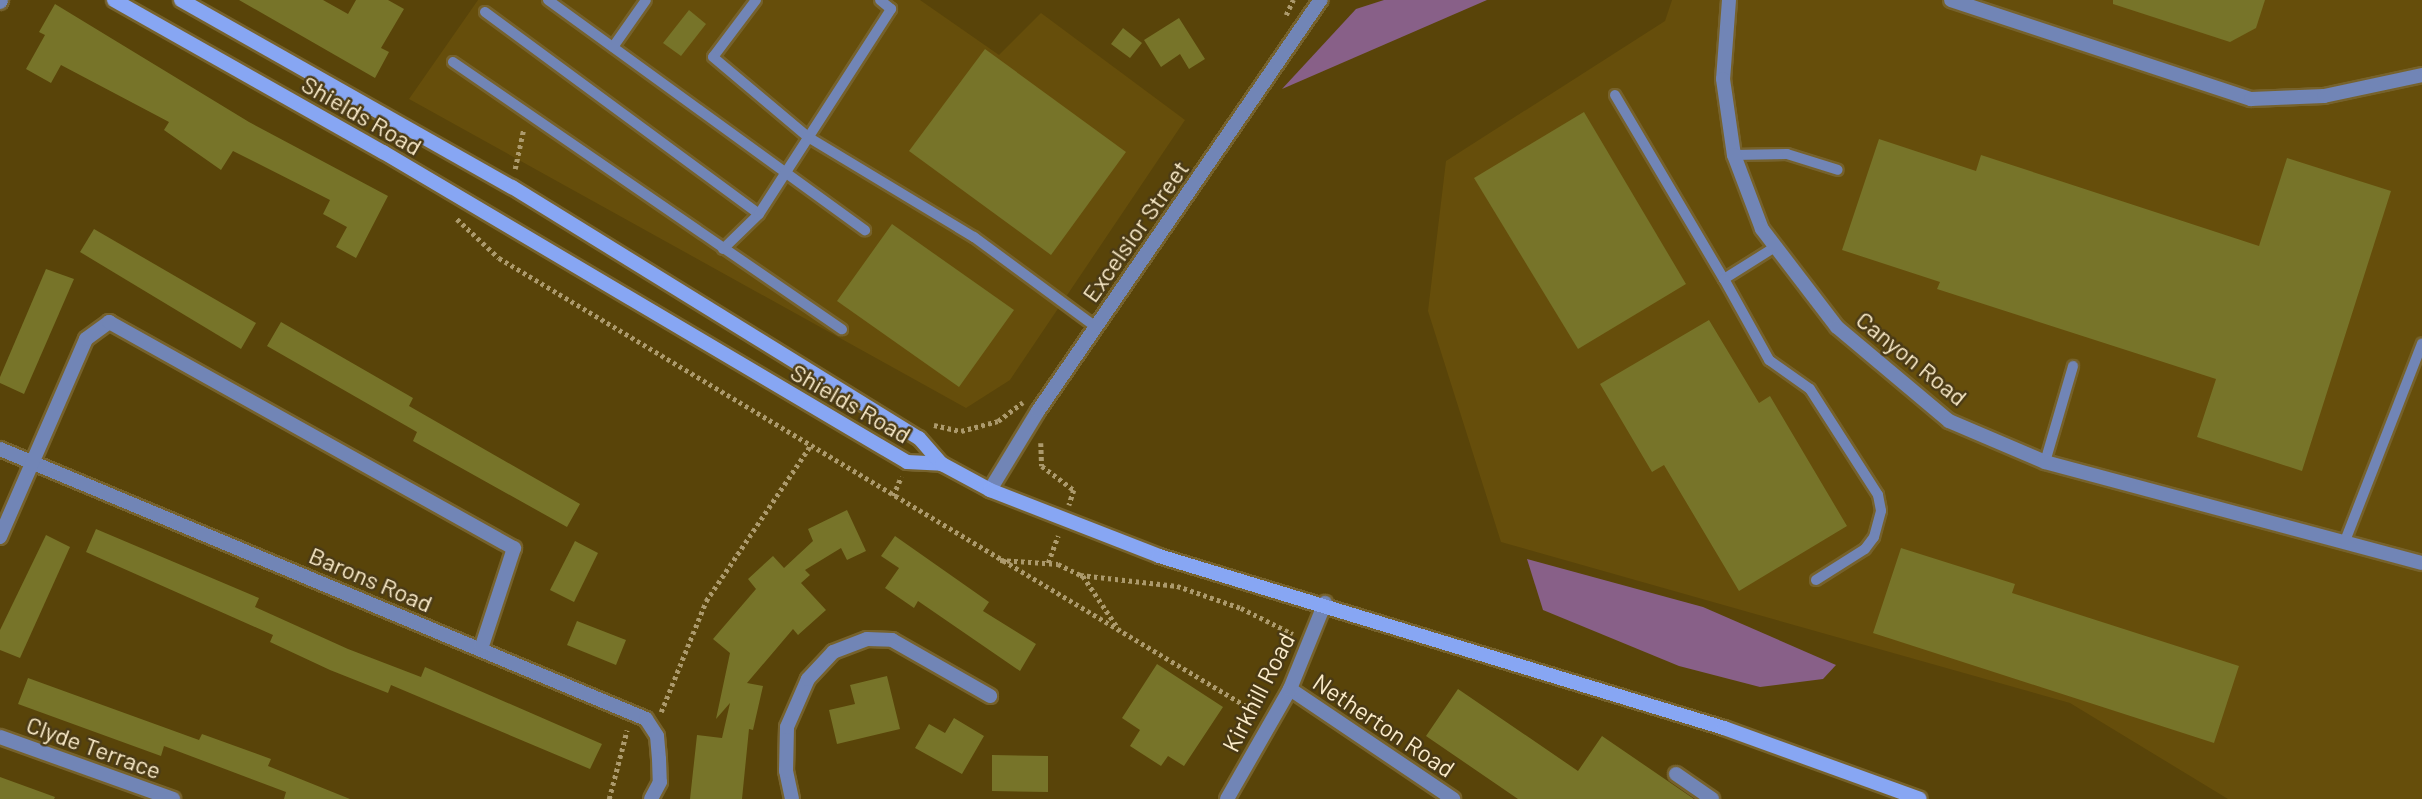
<!DOCTYPE html>
<html>
<head>
<meta charset="utf-8">
<style>
	body { margin:0 }
	#map { position:relative; width:2422px; height:799px; overflow:hidden; background:#594409; font-family:Barlow,sans-serif }
	div>[style] { position:absolute }
	[style*='--x'] { left:calc(var(--x)*1px); top:calc(var(--y)*1px); width:calc(var(--w)*1px); rotate:calc(var(--a)*1deg) }
	.built>* { inset:0; background:#664e0b }
	.green>* { inset:0; background:#886088 }
	.building>* { inset:0; background:#777429 }
	.path>* { height:4.5px; margin-top:-2.25px; transform-origin:0; background:repeating-linear-gradient(90deg,#ac9a6c 0 3.5px,transparent 0 7px) }
	.roads { filter:drop-shadow(2px 0 #76622c) drop-shadow(-2px 0 #76622c) drop-shadow(0 2px #76622c) drop-shadow(0 -2px #76622c) }
	.service>* { height:10px; margin:-5px; padding:0 5px; transform-origin:5px; border-radius:5px; background:#7185b6 }
	.minor>* { height:14px; margin:-7px; padding:0 7px; transform-origin:7px; border-radius:7px; background:#7185b6 }
	.tertiary>* { height:14px; margin:-7px; padding:0 7px; transform-origin:7px; border-radius:7px; background:#7185b6 }
	.secondary>* { height:14px; margin:-7px; padding:0 7px; transform-origin:7px; border-radius:7px; background:#87a6f3 }
	span { translate:-50% -50%; white-space:nowrap; text-align:center; line-height:1.15; -webkit-text-stroke:5px #4a3a15; paint-order:stroke }
	.street-label { font-size:24px; color:#fbecca }
</style>
</head>
<body>
<div id="map">
	<div class="built">
		<i style="clip-path:polygon(478px 0,920px 0,999px 55px,1041px 13px,1185px 120px,1010px 380px,966px 408px,409px 99px)"></i>
		<i style="clip-path:polygon(1672px 0,2422px 0,2422px 799px,2228px 799px,2070px 703px,1501px 542px,1428px 311px,1446px 161px,1665px 21px)"></i>
	</div>
	<div class="green">
		<i style="clip-path:polygon(1384px 0,1487px 0,1282px 89px,1356px 9px)"></i>
		<i style="clip-path:polygon(1527px 559px,1703px 607px,1836px 665px,1823px 679px,1760px 687px,1679px 666px,1543px 610px)"></i>
	</div>
	<div class="building">
		<i style="clip-path:polygon(239px 0,323px 0,348px 14px,356px 0,388px 0,404px 9px,381px 48px,389px 52px,375px 78px)"></i>
		<i style="clip-path:polygon(2113px 0,2265px 0,2256px 28px,2230px 42px,2113px 4px)"></i>
		<i style="clip-path:polygon(55px 4px,249px 122px,388px 196px,356px 258px,336px 247px,347px 227px,323px 214px,330px 200px,233px 151px,221px 170px,164px 130px,169px 122px,61px 65px,51px 83px,26px 69px,45px 35px,39px 32px)"></i>
		<i style="clip-path:polygon(689px 10px,706px 24px,681px 56px,663px 43px)"></i>
		<i style="clip-path:polygon(1179px 18px,1205px 59px,1189px 69px,1180px 54px,1161px 67px,1144px 40px)"></i>
		<i style="clip-path:polygon(1123px 28px,1142px 43px,1130px 58px,1111px 44px)"></i>
		<i style="clip-path:polygon(985px 49px,1126px 152px,1051px 255px,909px 151px)"></i>
		<i style="clip-path:polygon(1584px 112px,1686px 284px,1578px 349px,1474px 178px)"></i>
		<i style="clip-path:polygon(1879px 139px,1976px 171px,1981px 155px,2259px 246px,2287px 158px,2391px 191px,2302px 471px,2197px 437px,2216px 379px,1937px 289px,1940px 282px,1842px 250px)"></i>
		<i style="clip-path:polygon(892px 224px,1014px 310px,959px 387px,837px 301px)"></i>
		<i style="clip-path:polygon(94px 229px,256px 323px,241px 349px,80px 252px)"></i>
		<i style="clip-path:polygon(46px 269px,74px 279px,24px 394px,0 383px,0 377px)"></i>
		<i style="clip-path:polygon(1709px 320px,1759px 403px,1770px 396px,1847px 526px,1739px 591px,1664px 465px,1652px 472px,1600px 384px)"></i>
		<i style="clip-path:polygon(281px 322px,413px 398px,409px 406px,580px 504px,567px 527px,413px 441px,417px 432px,267px 346px)"></i>
		<i style="clip-path:polygon(847px 510px,866px 551px,847px 560px,841px 548px,805px 570px,810px 575px,801px 583px,826px 610px,798px 635px,793px 629px,747px 683px,763px 686px,753px 730px,749px 729px,742px 799px,690px 799px,697px 735px,722px 738px,730px 703px,716px 719px,730px 653px,713px 639px,756px 589px,748px 579px,773px 556px,784px 568px,813px 541px,808px 529px)"></i>
		<i style="clip-path:polygon(96px 529px,259px 598px,255px 607px,348px 649px,421px 677px,425px 667px,602px 744px,590px 769px,391px 685px,388px 693px,330px 670px,270px 642px,273px 635px,86px 552px)"></i>
		<i style="clip-path:polygon(46px 535px,70px 547px,20px 658px,0 650px,0 630px)"></i>
		<i style="clip-path:polygon(895px 536px,989px 602px,983px 611px,1036px 644px,1020px 671px,918px 601px,914px 608px,885px 588px,899px 568px,881px 556px)"></i>
		<i style="clip-path:polygon(575px 541px,598px 553px,574px 602px,550px 590px)"></i>
		<i style="clip-path:polygon(1901px 548px,2015px 584px,2012px 593px,2239px 666px,2214px 743px,1873px 633px)"></i>
		<i style="clip-path:polygon(577px 621px,626px 640px,616px 665px,567px 645px)"></i>
		<i style="clip-path:polygon(1157px 664px,1223px 707px,1184px 766px,1168px 756px,1161px 766px,1130px 746px,1140px 730px,1122px 718px)"></i>
		<i style="clip-path:polygon(887px 676px,900px 729px,837px 744px,829px 710px,855px 704px,850px 685px)"></i>
		<i style="clip-path:polygon(28px 678px,199px 740px,202px 734px,271px 759px,268px 766px,350px 799px,284px 799px,286px 792px,164px 746px,161px 756px,18px 704px)"></i>
		<i style="clip-path:polygon(1458px 689px,1578px 771px,1602px 736px,1694px 799px,1518px 799px,1426px 736px)"></i>
		<i style="clip-path:polygon(954px 718px,984px 736px,962px 774px,915px 748px,929px 724px,945px 733px)"></i>
		<i style="clip-path:polygon(992px 755px,1048px 756px,1048px 792px,992px 791px)"></i>
		<i style="clip-path:polygon(0 777px,55px 797px,54px 799px,0 799px)"></i>
	</div>
	<div class="path">
		<i style="--x:1286;--y:15;--w:17;--a:-65"></i>
		<i style="--x:515;--y:169;--w:40;--a:-78"></i>
		<i style="--x:457;--y:219;--w:57;--a:42.9"></i>
		<i style="--x:499;--y:258;--w:883;--a:30.95"></i>
		<i style="--x:934;--y:425;--w:28;--a:13"></i>
		<i style="--x:961;--y:431;--w:38;--a:-15"></i>
		<i style="--x:998;--y:421;--w:31;--a:-37"></i>
		<i style="--x:1041;--y:443;--w:23;--a:88"></i>
		<i style="--x:1042;--y:466;--w:40;--a:37"></i>
		<i style="--x:1074;--y:490;--w:16;--a:108"></i>
		<i style="--x:893;--y:496;--w:21;--a:-67"></i>
		<i style="--x:1000;--y:560;--w:58;--a:3.9"></i>
		<i style="--x:1058;--y:564;--w:28;--a:26"></i>
		<i style="--x:1083;--y:576;--w:66;--a:56.1"></i>
		<i style="--x:1048;--y:563;--w:29;--a:-70"></i>
		<i style="--x:1080;--y:575;--w:98;--a:6.5"></i>
		<i style="--x:1177;--y:586;--w:68;--a:19"></i>
		<i style="--x:1241;--y:608;--w:58;--a:26.6"></i>
		<i style="--x:661;--y:712;--w:120;--a:-67.9"></i>
		<i style="--x:706;--y:601;--w:187;--a:-56.1"></i>
		<i style="--x:609;--y:799;--w:71;--a:-75.4"></i>
	</div>
	<div class="roads">
		<div class="service">
			<i style="--x:548;--y:0;--w:392;--a:36"></i>
			<i style="--x:756;--y:0;--w:71;--a:127"></i>
			<i style="--x:713;--y:57;--w:124;--a:40.1"></i>
			<i style="--x:808;--y:137;--w:194;--a:31.1"></i>
			<i style="--x:974;--y:237;--w:152;--a:36.4"></i>
			<i style="--x:485;--y:12;--w:340;--a:36.4"></i>
			<i style="--x:613;--y:47;--w:57;--a:-54.9"></i>
			<i style="--x:453;--y:62;--w:472;--a:34.5"></i>
			<i style="--x:1615;--y:95;--w:214;--a:59.4"></i>
			<i style="--x:1724;--y:279;--w:60;--a:-32.1"></i>
			<i style="--x:1734;--y:155;--w:53;--a:-1.1"></i>
			<i style="--x:1787;--y:154;--w:53;--a:17.4"></i>
			<i style="--x:723;--y:249;--w:50;--a:-44.2"></i>
			<i style="--x:759;--y:214;--w:244;--a:-57.2"></i>
			<i style="--x:891;--y:9;--w:14;--a:-141"></i>
			<i style="--x:1724;--y:279;--w:93;--a:60.9"></i>
			<i style="--x:1769;--y:360;--w:50;--a:35.3"></i>
			<i style="--x:1810;--y:389;--w:126;--a:57.3"></i>
			<i style="--x:1878;--y:495;--w:16;--a:79"></i>
			<i style="--x:1881;--y:511;--w:27;--a:105"></i>
			<i style="--x:1874;--y:537;--w:15;--a:127"></i>
			<i style="--x:1865;--y:549;--w:58;--a:147.7"></i>
			<i style="--x:2045;--y:462;--w:100;--a:-73.7"></i>
			<i style="--x:2345;--y:541;--w:212;--a:-68.7"></i>
		</div>
		<div class="minor">
			<i style="--x:1729;--y:0;--w:79;--a:94.3"></i>
			<i style="--x:1723;--y:79;--w:77;--a:81.8"></i>
			<i style="--x:1734;--y:155;--w:79;--a:69.3"></i>
			<i style="--x:1762;--y:229;--w:123;--a:52.6"></i>
			<i style="--x:1837;--y:327;--w:146;--a:40"></i>
			<i style="--x:1949;--y:421;--w:104;--a:23.1"></i>
			<i style="--x:2045;--y:462;--w:390;--a:15"></i>
			<i style="--x:1951;--y:0;--w:316;--a:18.3"></i>
			<i style="--x:2251;--y:99;--w:73;--a:-2.4"></i>
			<i style="--x:2324;--y:96;--w:100;--a:-12.1"></i>
			<i style="--x:0;--y:2;--w:2;--a:-63"></i>
			<i style="--x:0;--y:449;--w:700;--a:22.68"></i>
			<i style="--x:646;--y:719;--w:20;--a:57"></i>
			<i style="--x:657;--y:736;--w:23;--a:85"></i>
			<i style="--x:659;--y:759;--w:23;--a:88"></i>
			<i style="--x:660;--y:782;--w:19;--a:118"></i>
			<i style="--x:0;--y:537;--w:216;--a:-66.5"></i>
			<i style="--x:86;--y:339;--w:29;--a:-36"></i>
			<i style="--x:109;--y:322;--w:464;--a:29.2"></i>
			<i style="--x:514;--y:548;--w:106;--a:108.1"></i>
			<i style="--x:1290;--y:689;--w:197;--a:34"></i>
			<i style="--x:0;--y:737;--w:184;--a:19.7"></i>
			<i style="--x:1676;--y:774;--w:44;--a:34.8"></i>
			<i style="--x:792;--y:799;--w:29;--a:-102"></i>
			<i style="--x:786;--y:771;--w:44;--a:-88.7"></i>
			<i style="--x:787;--y:727;--w:52;--a:-66.4"></i>
			<i style="--x:808;--y:679;--w:37;--a:-47"></i>
			<i style="--x:833;--y:652;--w:36;--a:-21"></i>
			<i style="--x:867;--y:639;--w:25;--a:2"></i>
			<i style="--x:892;--y:640;--w:113;--a:29.7"></i>
			<i style="--x:1227;--y:799;--w:127;--a:-60.2"></i>
			<i style="--x:1290;--y:689;--w:93;--a:-67.9"></i>
		</div>
		<div class="tertiary">
			<i style="--x:990;--y:490;--w:92;--a:-58.7"></i>
			<i style="--x:1038;--y:411;--w:499;--a:-55.5"></i>
		</div>
		<div class="secondary">
			<i style="--x:114;--y:0;--w:309;--a:29.5"></i>
			<i style="--x:383;--y:152;--w:609;--a:30.61"></i>
			<i style="--x:907;--y:462;--w:35;--a:3"></i>
			<i style="--x:181;--y:0;--w:380;--a:29.5"></i>
			<i style="--x:512;--y:187;--w:478;--a:31.7"></i>
			<i style="--x:919;--y:438;--w:35;--a:49"></i>
			<i style="--x:942;--y:464;--w:55;--a:28.4"></i>
			<i style="--x:990;--y:490;--w:181;--a:21.3"></i>
			<i style="--x:1159;--y:556;--w:591;--a:16.93"></i>
			<i style="--x:1724;--y:728;--w:208;--a:19.9"></i>
		</div>
	</div>
	<div class="street-label">
		<span style="left:362px;top:115px;rotate:30deg">Shields Road</span>
		<span style="left:1135px;top:231px;rotate:-55deg">Excelsior Street</span>
		<span style="left:1912px;top:358px;rotate:39deg">Canyon Road</span>
		<span style="left:851px;top:403px;rotate:30deg">Shields Road</span>
		<span style="left:371px;top:579px;rotate:23deg">Barons Road</span>
		<span style="left:1258px;top:692px;rotate:-63deg">Kirkhill Road</span>
		<span style="left:1384px;top:725px;rotate:34deg">Netherton Road</span>
		<span style="left:94px;top:747px;rotate:20deg">Clyde Terrace</span>
	</div>
</div>
</body>
</html>
